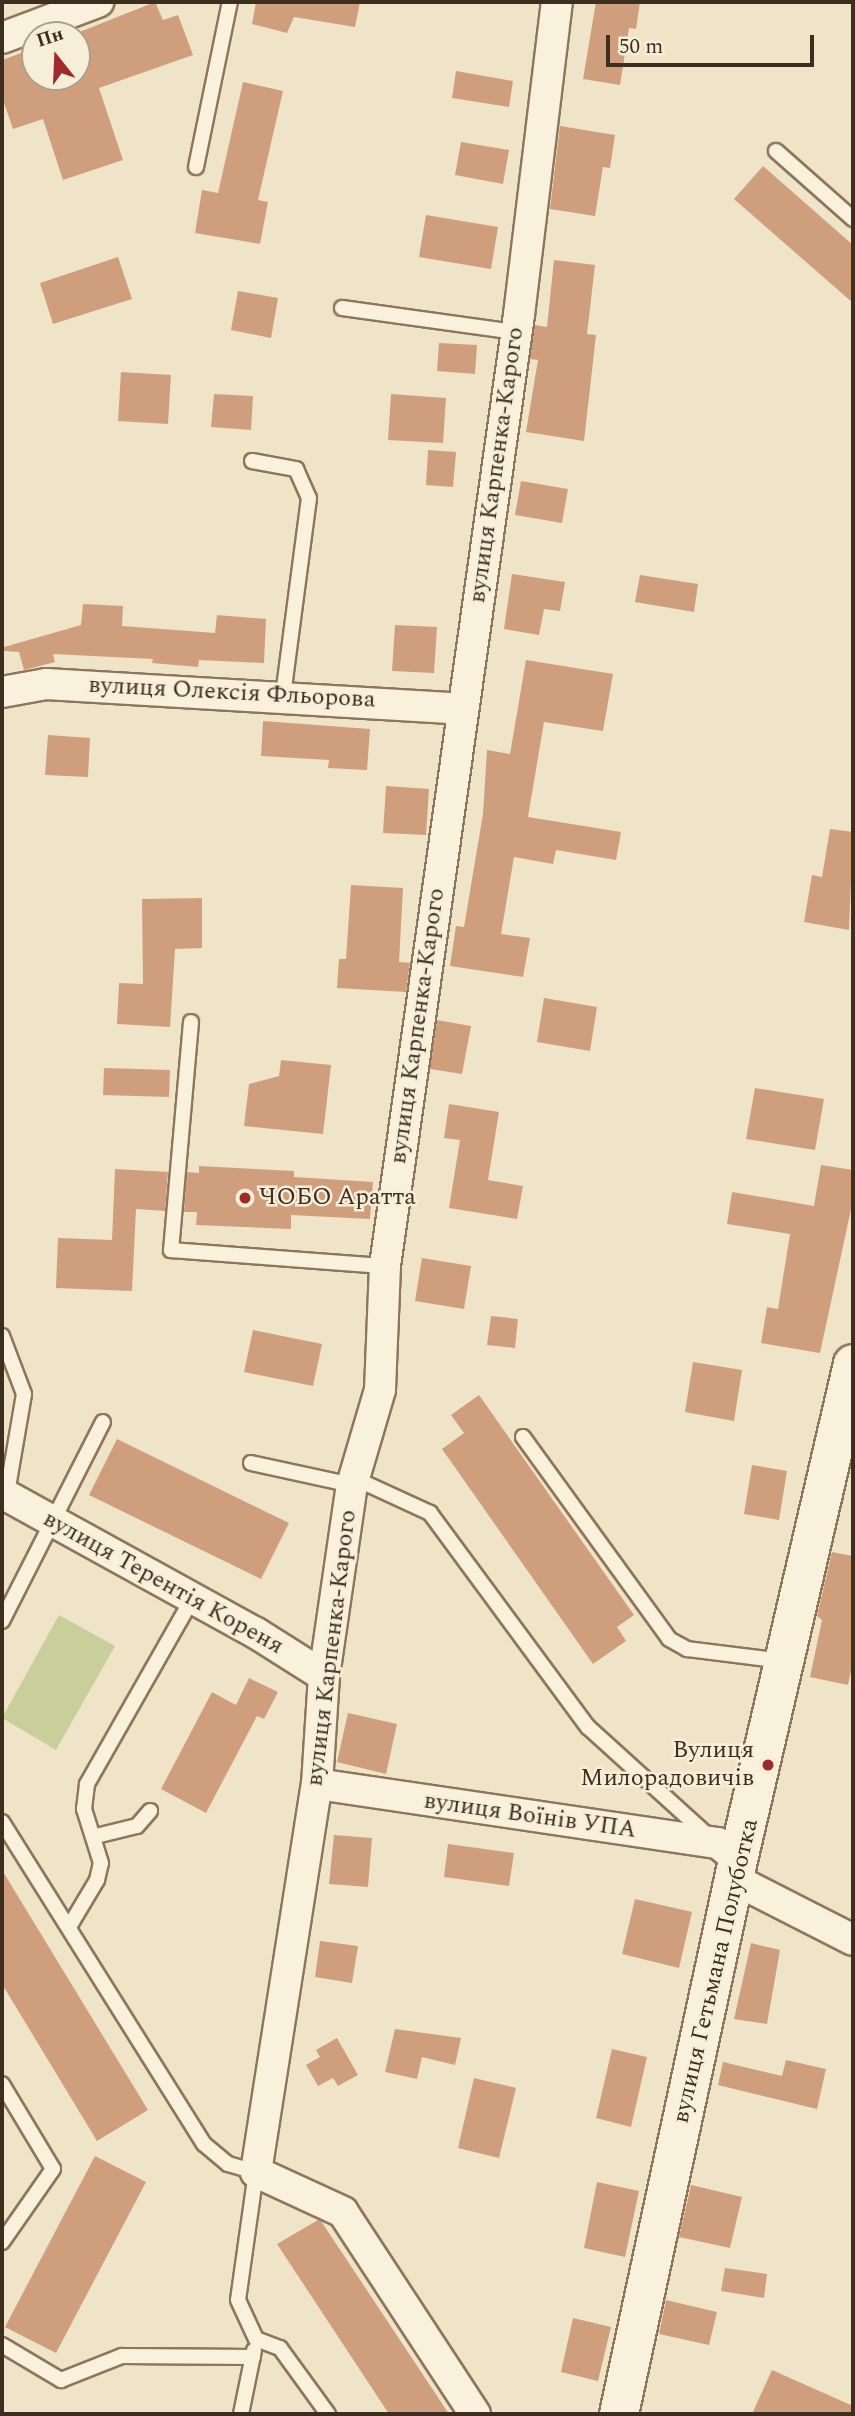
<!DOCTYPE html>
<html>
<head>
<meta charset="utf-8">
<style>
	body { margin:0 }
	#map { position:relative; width:855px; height:2416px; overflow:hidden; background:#f0e4c8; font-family:Spectral,serif }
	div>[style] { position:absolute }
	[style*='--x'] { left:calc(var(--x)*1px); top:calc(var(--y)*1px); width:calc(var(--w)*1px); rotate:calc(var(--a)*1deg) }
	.green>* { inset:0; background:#c9cf9b }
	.building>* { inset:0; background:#cf9f7d }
	.roads { filter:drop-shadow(2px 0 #8d765c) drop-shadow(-2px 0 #8d765c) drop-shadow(0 2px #8d765c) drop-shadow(0 -2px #8d765c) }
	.lane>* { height:14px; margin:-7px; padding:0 7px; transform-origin:7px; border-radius:7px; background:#faf1dc }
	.street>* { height:30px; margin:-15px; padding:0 15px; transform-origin:15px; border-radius:15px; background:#faf1dc }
	.secondary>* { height:38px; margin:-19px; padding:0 19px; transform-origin:19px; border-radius:19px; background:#faf1dc }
	.dots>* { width:19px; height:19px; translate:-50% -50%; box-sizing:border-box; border:4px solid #f7eed8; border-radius:50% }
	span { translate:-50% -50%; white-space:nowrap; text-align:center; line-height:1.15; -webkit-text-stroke:5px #f7eed8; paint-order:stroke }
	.street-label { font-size:24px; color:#3d2e20 }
	.poi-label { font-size:24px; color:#3d2e20 }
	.left { translate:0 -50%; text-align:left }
	.right { translate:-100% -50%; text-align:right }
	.frame { position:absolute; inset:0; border:4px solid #3d2e20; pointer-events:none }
	.north { position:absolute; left:21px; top:21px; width:70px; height:70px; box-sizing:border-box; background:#f7eed8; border:2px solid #ada18e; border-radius:50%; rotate:342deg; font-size:19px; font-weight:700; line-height:28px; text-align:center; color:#3d2e20 }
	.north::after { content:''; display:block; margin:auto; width:24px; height:32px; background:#9e2a2b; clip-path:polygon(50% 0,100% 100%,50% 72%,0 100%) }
	.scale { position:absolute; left:606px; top:35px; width:208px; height:32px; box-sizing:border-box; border:4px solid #3d2e20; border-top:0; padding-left:9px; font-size:21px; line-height:24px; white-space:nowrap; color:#3d2e20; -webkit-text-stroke:5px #f7eed8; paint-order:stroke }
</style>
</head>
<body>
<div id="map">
	<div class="green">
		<i style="clip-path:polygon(59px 1615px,115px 1646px,56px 1750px,2px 1718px)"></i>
	</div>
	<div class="building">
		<i style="clip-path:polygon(155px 2px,163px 20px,178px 15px,193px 55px,99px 88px,123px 160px,63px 180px,43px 119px,13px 129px,2px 97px,2px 60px,35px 48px,35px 77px,77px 77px,77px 33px)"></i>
		<i style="clip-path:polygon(256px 2px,360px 2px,355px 27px,294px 17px,287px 33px,252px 24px)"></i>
		<i style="clip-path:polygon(596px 2px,640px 2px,636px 29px,629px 28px,620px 85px,583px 79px)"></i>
		<i style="clip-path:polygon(456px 71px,513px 81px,509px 107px,452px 98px)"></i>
		<i style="clip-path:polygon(243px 82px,283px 91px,258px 200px,268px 202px,260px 244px,195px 233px,202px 190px,218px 193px)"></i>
		<i style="clip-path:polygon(560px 126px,615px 135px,610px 168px,603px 167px,595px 216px,550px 209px)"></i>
		<i style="clip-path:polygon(461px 142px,509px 150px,503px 184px,455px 175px)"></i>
		<i style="clip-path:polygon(763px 166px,853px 245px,853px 303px,734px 199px)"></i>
		<i style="clip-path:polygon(426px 215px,498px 227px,491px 269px,419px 257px)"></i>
		<i style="clip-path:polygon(118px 257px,132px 299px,53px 324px,40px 283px)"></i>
		<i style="clip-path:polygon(554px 260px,595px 265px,587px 334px,596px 335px,584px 441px,526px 432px,538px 360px,530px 359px,535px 325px,547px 327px)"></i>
		<i style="clip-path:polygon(238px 291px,278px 298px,271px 338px,231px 330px)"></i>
		<i style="clip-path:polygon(439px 343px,477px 345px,475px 374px,437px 371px)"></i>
		<i style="clip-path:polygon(121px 372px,171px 375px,168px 424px,118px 421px)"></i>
		<i style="clip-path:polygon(214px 394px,253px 396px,251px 430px,211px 427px)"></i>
		<i style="clip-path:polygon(391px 394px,446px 398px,443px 443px,388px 440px)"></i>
		<i style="clip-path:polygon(428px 450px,456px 452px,453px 487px,426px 485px)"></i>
		<i style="clip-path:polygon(521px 481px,568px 489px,562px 523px,515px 515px)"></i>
		<i style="clip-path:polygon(512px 574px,565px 582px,560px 611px,544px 609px,539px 635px,504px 629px)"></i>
		<i style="clip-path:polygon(640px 575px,698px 584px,694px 612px,635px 602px)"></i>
		<i style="clip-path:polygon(83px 604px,123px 606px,122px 626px,215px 633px,217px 615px,266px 619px,264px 663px,199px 660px,198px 667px,152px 663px,153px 659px,53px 654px,55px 662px,24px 670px,19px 652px,4px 651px,4px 647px,81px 625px)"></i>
		<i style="clip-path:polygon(395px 625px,437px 627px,434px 673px,392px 671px)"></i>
		<i style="clip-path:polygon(526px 660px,613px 674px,603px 731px,544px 722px,528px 817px,621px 832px,616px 860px,556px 850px,553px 864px,514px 857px,501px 934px,530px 938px,523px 977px,450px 966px,456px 926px,464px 927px,483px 814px,487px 750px,510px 754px)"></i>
		<i style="clip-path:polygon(263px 721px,370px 729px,367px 770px,328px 768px,329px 760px,261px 756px)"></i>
		<i style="clip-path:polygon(48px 735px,90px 738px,88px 777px,45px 775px)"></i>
		<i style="clip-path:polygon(386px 786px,429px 789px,426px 835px,383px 833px)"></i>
		<i style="clip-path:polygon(830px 829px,853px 832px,849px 930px,804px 922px,812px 875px,822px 877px)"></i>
		<i style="clip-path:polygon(351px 885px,403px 888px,399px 962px,410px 963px,406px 992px,337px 988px,339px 959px,346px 959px)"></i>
		<i style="clip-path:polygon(202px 898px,202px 948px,175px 949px,170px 1027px,117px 1024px,119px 983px,143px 984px,142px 899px)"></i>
		<i style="clip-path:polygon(544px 998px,597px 1007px,590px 1051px,537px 1042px)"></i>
		<i style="clip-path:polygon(437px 1020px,471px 1026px,462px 1074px,430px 1069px)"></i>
		<i style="clip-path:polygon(281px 1060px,331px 1065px,323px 1134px,244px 1126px,249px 1084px,279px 1076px)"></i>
		<i style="clip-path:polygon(104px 1068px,170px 1070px,169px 1097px,103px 1095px)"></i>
		<i style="clip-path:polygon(755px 1088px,824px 1099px,815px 1150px,746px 1139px)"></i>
		<i style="clip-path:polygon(449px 1104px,499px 1112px,488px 1180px,523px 1186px,517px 1219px,449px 1208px,460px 1140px,444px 1138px)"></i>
		<i style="clip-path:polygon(821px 1165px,853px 1170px,853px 1200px,820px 1353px,761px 1343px,767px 1307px,778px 1309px,790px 1234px,727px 1224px,732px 1192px,814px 1206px)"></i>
		<i style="clip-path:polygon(199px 1166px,294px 1171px,294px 1177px,373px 1182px,370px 1219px,291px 1215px,291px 1229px,196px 1225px,197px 1212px,184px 1212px,187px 1172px,199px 1173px)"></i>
		<i style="clip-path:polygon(115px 1169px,168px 1172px,165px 1211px,136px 1209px,132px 1291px,56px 1288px,58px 1238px,112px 1240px)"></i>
		<i style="clip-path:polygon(422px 1258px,471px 1266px,464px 1309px,415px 1301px)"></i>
		<i style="clip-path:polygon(491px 1316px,518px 1319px,515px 1348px,487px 1345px)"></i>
		<i style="clip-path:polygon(253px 1330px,322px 1344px,313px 1386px,244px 1372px)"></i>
		<i style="clip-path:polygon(693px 1362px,742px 1370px,734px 1421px,685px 1412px)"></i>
		<i style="clip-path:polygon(479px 1395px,634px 1615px,617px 1627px,626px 1641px,593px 1664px,442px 1449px,464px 1433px,451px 1415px)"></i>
		<i style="clip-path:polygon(117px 1439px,289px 1523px,261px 1579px,89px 1495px)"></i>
		<i style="clip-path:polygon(752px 1465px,787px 1471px,779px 1520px,744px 1514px)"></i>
		<i style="clip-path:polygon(832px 1552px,853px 1556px,853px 1661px,848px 1685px,810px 1677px,822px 1620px,817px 1616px)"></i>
		<i style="clip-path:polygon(249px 1678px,278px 1692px,264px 1719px,257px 1716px,206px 1813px,161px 1789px,212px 1692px,236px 1705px)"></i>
		<i style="clip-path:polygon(348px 1713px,397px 1724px,386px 1774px,337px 1762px)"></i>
		<i style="clip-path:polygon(334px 1835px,372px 1838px,368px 1887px,329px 1884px)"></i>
		<i style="clip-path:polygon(448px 1844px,514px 1853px,509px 1886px,444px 1877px)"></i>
		<i style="clip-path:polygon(2px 1870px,148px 2110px,97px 2141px,2px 1984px)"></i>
		<i style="clip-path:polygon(635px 1899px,692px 1912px,679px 1968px,622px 1954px)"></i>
		<i style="clip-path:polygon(320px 1941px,358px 1946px,352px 1983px,315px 1977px)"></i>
		<i style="clip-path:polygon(751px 1943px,780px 1950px,767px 2024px,734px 2019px)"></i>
		<i style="clip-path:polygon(395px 2029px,461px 2038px,455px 2065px,422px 2057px,417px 2079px,385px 2072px)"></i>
		<i style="clip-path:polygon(337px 2038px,358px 2075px,338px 2086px,333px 2078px,318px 2086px,306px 2065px,320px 2057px,316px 2050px)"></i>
		<i style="clip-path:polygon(612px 2049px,647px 2057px,631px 2127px,596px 2118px)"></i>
		<i style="clip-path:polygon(786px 2060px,826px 2069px,817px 2109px,718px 2085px,723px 2062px,782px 2076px)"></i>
		<i style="clip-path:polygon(474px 2078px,516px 2088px,499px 2158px,458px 2148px)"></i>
		<i style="clip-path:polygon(95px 2156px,146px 2182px,56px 2353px,5px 2327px)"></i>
		<i style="clip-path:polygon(597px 2182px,639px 2191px,625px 2257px,584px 2248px)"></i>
		<i style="clip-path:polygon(691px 2185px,742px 2197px,730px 2248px,679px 2237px)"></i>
		<i style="clip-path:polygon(318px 2220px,321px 2221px,449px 2414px,389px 2414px,277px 2244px)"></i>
		<i style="clip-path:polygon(725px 2268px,767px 2274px,764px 2298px,721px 2291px)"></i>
		<i style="clip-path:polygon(666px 2300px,717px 2312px,709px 2345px,659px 2334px)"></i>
		<i style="clip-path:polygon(573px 2318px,611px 2327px,598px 2381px,561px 2372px)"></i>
		<i style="clip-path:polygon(772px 2370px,853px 2406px,853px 2414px,752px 2414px)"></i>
	</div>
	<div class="roads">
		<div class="lane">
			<i style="--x:776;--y:151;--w:103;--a:41.4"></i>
			<i style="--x:196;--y:167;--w:168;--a:-78.4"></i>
			<i style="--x:342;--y:308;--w:174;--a:7.9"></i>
			<i style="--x:252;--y:461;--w:45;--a:10.3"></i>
			<i style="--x:296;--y:469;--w:32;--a:66"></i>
			<i style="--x:309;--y:498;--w:200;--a:97.5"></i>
			<i style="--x:191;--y:1022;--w:229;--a:95"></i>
			<i style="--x:171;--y:1250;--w:215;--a:4.3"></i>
			<i style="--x:2;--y:1336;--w:62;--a:69.2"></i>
			<i style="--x:24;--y:1394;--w:100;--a:99.7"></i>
			<i style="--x:523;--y:1437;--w:249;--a:54.1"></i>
			<i style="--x:669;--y:1639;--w:21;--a:29"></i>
			<i style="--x:687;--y:1649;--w:98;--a:7.1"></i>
			<i style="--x:251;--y:1463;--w:103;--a:12.3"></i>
			<i style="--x:354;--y:1478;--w:84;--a:24.7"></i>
			<i style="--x:430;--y:1513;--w:266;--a:53.6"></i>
			<i style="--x:588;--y:1727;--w:159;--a:42.2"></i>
			<i style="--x:2;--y:1621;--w:223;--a:-63.1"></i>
			<i style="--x:2;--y:1822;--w:380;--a:57.9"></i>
			<i style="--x:204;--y:2144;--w:31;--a:40"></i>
			<i style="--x:228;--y:2164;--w:29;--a:16"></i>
			<i style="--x:256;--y:2172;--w:129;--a:98"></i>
			<i style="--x:238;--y:2300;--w:43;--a:65.2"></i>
			<i style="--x:256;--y:2339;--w:26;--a:21"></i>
			<i style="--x:280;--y:2348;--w:82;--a:54"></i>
			<i style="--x:96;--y:1836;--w:42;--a:-13.7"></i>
			<i style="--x:137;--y:1826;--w:20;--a:-49"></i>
			<i style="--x:69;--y:1927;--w:55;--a:-59.2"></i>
			<i style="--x:97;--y:1880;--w:17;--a:-77"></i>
			<i style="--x:101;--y:1863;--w:57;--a:-107.5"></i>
			<i style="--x:84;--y:1809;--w:25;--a:-83"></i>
			<i style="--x:87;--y:1784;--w:213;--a:-60.4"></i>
			<i style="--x:2;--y:2084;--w:99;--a:59"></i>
			<i style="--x:53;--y:2169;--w:89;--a:124.9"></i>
			<i style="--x:2;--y:2345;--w:69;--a:30.7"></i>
			<i style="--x:61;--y:2380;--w:66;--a:-21.5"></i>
			<i style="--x:122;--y:2356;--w:131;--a:0.4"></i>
			<i style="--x:241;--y:2414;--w:65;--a:-78.5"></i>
		</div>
		<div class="street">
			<i style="--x:2;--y:38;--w:103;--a:-20.6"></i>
			<i style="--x:2;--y:692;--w:45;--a:-10.3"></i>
			<i style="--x:46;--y:684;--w:417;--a:3.4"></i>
			<i style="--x:2;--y:1493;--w:290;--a:28.9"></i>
			<i style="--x:256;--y:1633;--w:80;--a:32.3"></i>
			<i style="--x:317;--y:1784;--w:405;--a:8.4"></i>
			<i style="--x:718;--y:1843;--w:26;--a:40"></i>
			<i style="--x:733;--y:1886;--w:16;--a:4"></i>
			<i style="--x:749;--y:1887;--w:117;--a:27"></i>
			<i style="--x:475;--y:2414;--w:241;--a:-123.2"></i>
			<i style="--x:343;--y:2212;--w:96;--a:-155.3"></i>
			<i style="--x:256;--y:2172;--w:393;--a:-81.1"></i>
			<i style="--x:317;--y:1784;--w:108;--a:-86.3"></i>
			<i style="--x:324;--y:1676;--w:193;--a:-81.7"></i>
			<i style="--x:352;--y:1485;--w:99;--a:-73.6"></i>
			<i style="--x:380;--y:1390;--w:124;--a:-87.7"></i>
			<i style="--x:385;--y:1266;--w:960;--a:-81.98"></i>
			<i style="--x:519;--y:315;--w:315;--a:-83.1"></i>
		</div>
		<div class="secondary">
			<i style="--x:619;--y:2414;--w:567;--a:-77.88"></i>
			<i style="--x:738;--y:1860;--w:509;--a:-76.95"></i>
		</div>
	</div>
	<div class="dots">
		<i style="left:245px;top:1198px;background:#9e2a2b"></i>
		<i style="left:768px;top:1765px;background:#9e2a2b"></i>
	</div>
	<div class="street-label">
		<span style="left:497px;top:465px;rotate:-82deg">вулиця Карпенка-Карого</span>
		<span style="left:232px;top:693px;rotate:3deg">вулиця Олексія Фльорова</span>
		<span style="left:418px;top:1026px;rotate:-82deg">вулиця Карпенка-Карого</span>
		<span style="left:163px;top:1583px;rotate:29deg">вулиця Терентія Кореня</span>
		<span style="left:332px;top:1648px;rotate:-83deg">вулиця Карпенка-Карого</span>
		<span style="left:530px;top:1816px;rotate:8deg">вулиця Воїнів УПА</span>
		<span style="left:716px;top:1971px;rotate:-77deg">вулиця Гетьмана Полуботка</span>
	</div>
	<div class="poi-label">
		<span class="left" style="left:259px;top:1198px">ЧОБО Аратта</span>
		<span class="right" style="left:754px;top:1765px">Вулиця<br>Милорадовичів</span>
	</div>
	<div class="frame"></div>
	<div class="north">Пн</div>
	<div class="scale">50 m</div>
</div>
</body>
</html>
